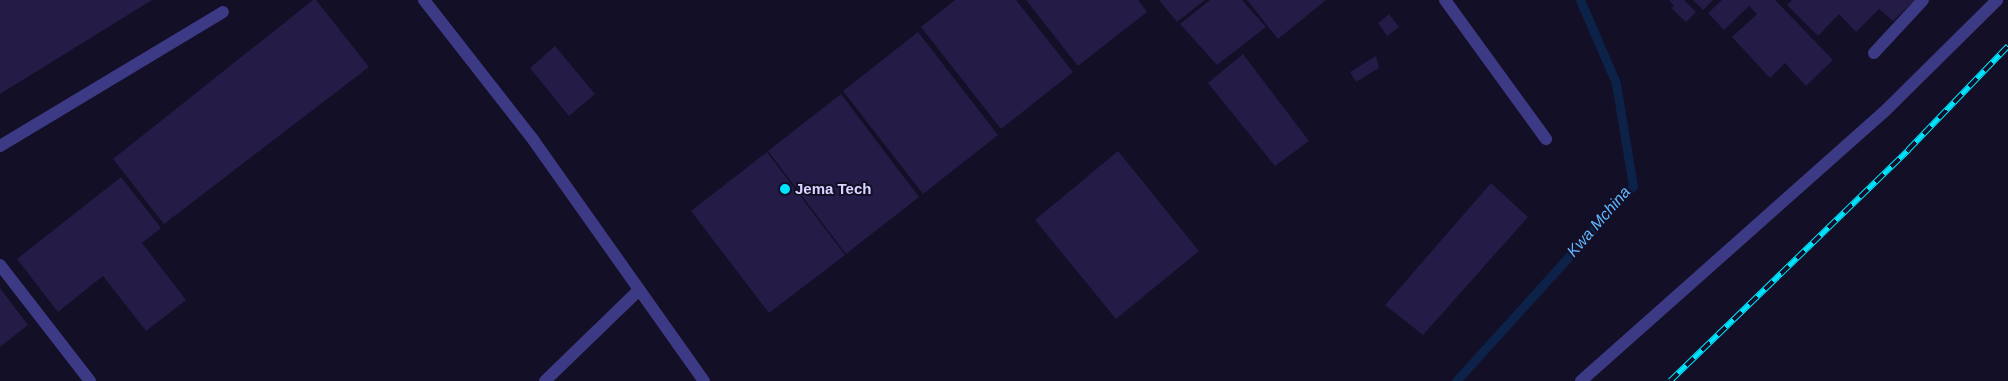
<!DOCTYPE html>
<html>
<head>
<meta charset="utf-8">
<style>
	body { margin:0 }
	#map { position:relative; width:2008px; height:381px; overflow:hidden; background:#130f26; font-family:Helvetica,sans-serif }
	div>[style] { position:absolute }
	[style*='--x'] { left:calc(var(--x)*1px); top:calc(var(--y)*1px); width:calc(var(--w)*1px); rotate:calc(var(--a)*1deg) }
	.stream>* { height:9px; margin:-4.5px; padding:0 4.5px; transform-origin:4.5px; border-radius:4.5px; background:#0c2248 }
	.building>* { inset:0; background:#241b47 }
	.lane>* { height:12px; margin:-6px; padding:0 6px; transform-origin:6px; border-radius:6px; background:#3d3a85 }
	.street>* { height:12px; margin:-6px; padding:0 6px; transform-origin:6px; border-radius:6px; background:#3d3a85 }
	.rail>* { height:5.5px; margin-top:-2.75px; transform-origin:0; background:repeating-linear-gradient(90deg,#130f26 0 11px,#00e5ff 0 22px); box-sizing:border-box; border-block:1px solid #00e5ff }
	.dots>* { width:14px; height:14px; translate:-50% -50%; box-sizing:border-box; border:2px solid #130f26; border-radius:50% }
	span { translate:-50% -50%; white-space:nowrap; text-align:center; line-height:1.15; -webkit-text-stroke:4px #130f26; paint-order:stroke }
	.poi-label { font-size:15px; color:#d9d4ff; font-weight:700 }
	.left { translate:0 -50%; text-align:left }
	.water-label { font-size:16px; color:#62b6ff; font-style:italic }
</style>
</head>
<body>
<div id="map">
	<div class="stream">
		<i style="--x:1456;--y:381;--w:263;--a:-47.8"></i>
		<i style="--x:1633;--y:186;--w:104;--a:-99.4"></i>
		<i style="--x:1616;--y:83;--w:90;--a:-113.4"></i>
	</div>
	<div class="building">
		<i style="clip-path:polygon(0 0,152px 0,0 94px)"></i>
		<i style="clip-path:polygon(313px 0,316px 0,369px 67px,164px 224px,113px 159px)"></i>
		<i style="clip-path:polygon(955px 0,1016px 0,1073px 72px,1001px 129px,921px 27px)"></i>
		<i style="clip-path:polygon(1026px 0,1138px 0,1147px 12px,1078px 66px)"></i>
		<i style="clip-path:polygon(1159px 0,1205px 0,1177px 22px)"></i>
		<i style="clip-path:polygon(1210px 0,1242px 0,1266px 27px,1217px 65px,1180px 24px)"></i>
		<i style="clip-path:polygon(1247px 0,1326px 0,1278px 39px)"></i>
		<i style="clip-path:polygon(1669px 0,1684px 0,1696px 12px,1686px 22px,1671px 8px,1674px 6px)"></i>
		<i style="clip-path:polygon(1693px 0,1713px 0,1703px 10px)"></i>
		<i style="clip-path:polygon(1722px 0,1775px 0,1833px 60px,1806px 86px,1785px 63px,1770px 78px,1732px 37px,1757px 14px,1749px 6px,1724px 30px,1708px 13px)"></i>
		<i style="clip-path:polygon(1792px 0,1915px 0,1893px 21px,1879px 9px,1856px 32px,1839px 14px,1818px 36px,1787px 5px)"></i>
		<i style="clip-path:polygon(1389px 14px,1399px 27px,1387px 36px,1378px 23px)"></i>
		<i style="clip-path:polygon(918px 32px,998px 135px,923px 194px,843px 91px)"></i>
		<i style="clip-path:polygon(555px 46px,595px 94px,569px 116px,530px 68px)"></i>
		<i style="clip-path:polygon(1243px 54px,1309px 141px,1275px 166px,1208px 83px)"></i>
		<i style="clip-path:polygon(1376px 56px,1379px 68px,1356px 82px,1350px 72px)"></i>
		<i style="clip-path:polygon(841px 94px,919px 197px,846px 254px,768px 151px)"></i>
		<i style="clip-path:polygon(1118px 151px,1199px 251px,1116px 319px,1035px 220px)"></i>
		<i style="clip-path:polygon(767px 152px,845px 255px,769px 313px,691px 211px)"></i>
		<i style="clip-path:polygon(121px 177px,161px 228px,142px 243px,186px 300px,146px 331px,103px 276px,58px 312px,17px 259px)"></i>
		<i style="clip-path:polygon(1491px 183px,1528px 217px,1423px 335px,1385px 305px)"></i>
		<i style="clip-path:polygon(0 288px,28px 325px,0 347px)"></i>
	</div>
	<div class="lane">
		<i style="--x:1445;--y:0;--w:172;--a:54"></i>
		<i style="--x:0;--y:146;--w:260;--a:-31"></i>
		<i style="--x:0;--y:265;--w:147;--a:52.2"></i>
		<i style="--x:545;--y:381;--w:131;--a:-44.1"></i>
	</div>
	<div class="street">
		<i style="--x:424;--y:0;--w:179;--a:52"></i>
		<i style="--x:534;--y:141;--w:294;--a:54.7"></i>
		<i style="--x:1874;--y:53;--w:72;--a:-47.2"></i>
		<i style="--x:1581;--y:381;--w:405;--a:-41.6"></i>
		<i style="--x:1884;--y:112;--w:159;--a:-44.7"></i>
	</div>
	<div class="rail">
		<i style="--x:1670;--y:381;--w:332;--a:-44.1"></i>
		<i style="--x:1908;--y:150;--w:144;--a:-46.1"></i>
	</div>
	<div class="dots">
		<i style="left:785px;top:189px;background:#00e5ff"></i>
	</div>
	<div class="poi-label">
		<span class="left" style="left:795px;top:189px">Jema Tech</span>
	</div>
	<div class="water-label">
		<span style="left:1599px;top:222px;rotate:-49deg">Kwa Mchina</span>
	</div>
</div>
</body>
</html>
